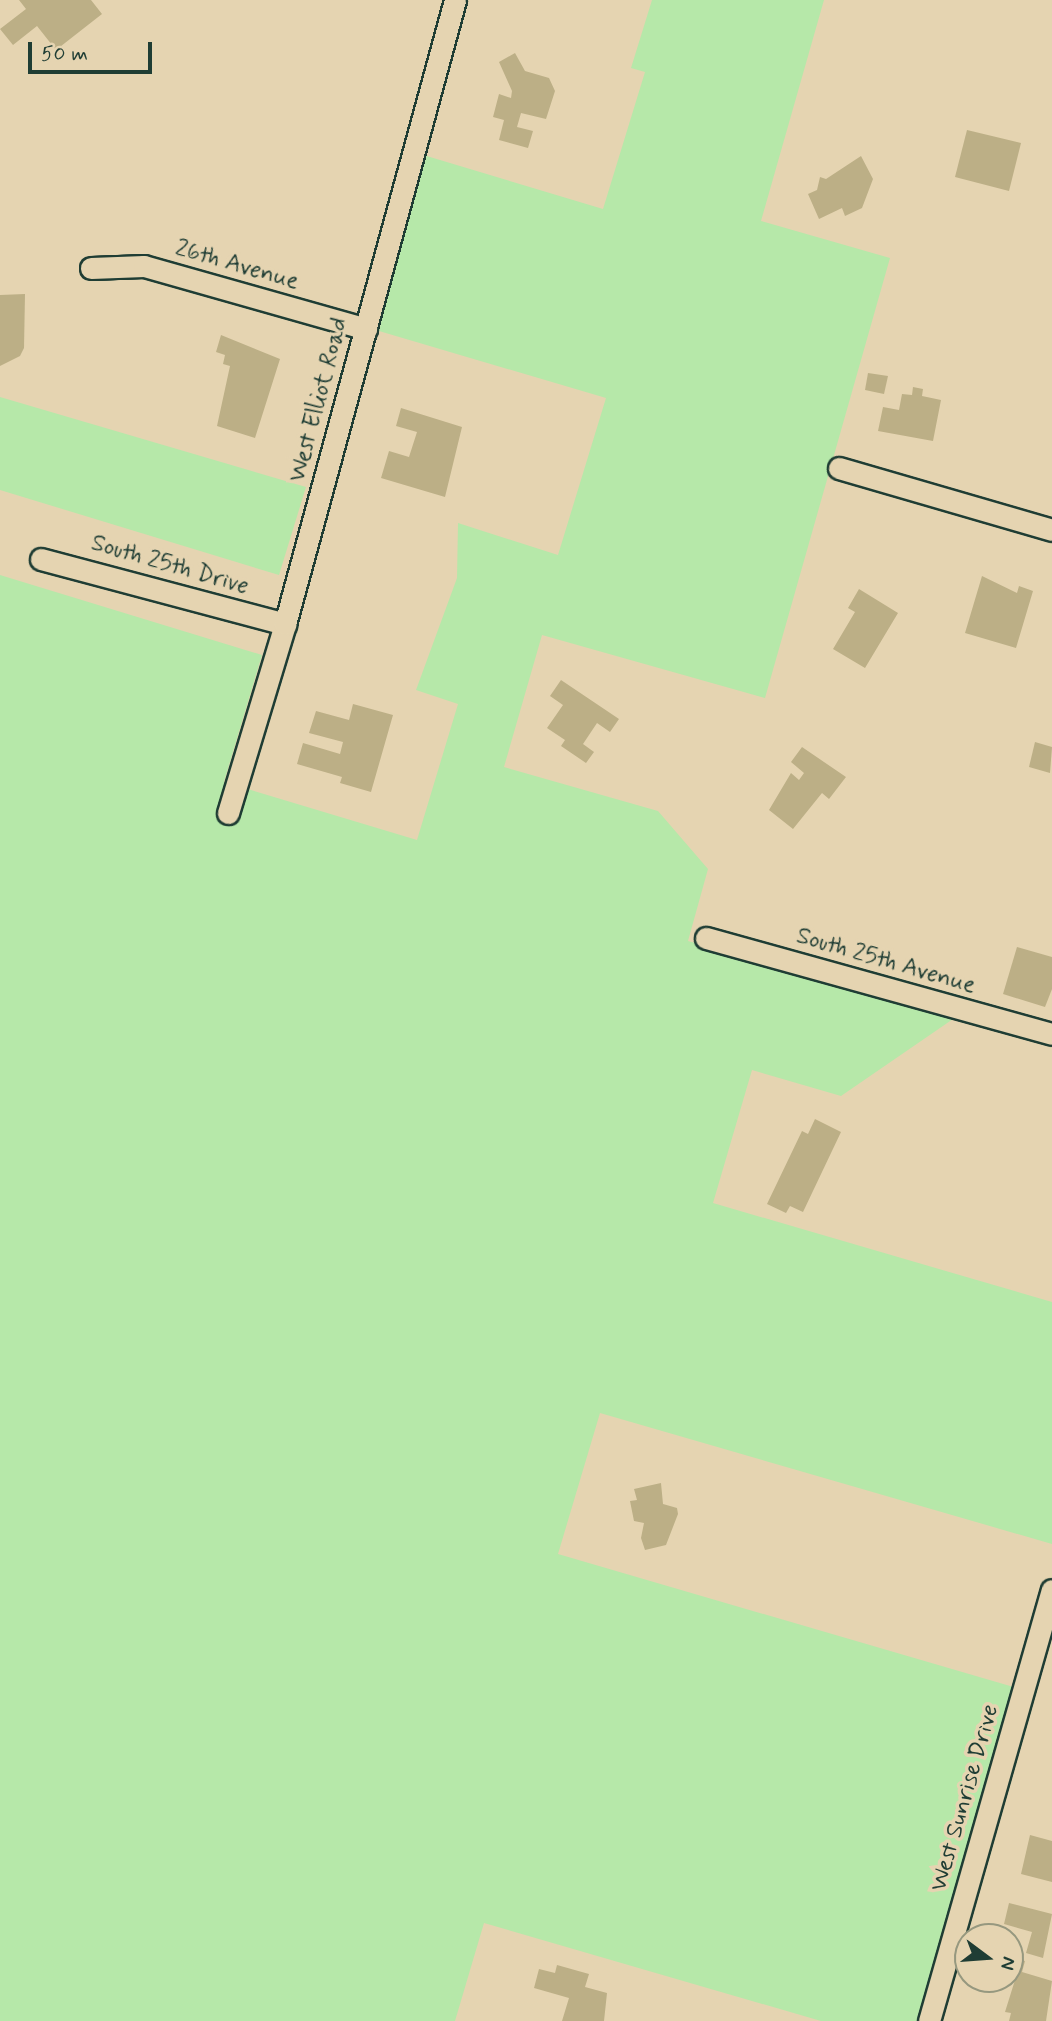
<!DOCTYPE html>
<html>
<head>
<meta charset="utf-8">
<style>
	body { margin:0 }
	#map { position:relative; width:1052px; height:2021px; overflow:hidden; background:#e5d4b1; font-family:Mynerve,sans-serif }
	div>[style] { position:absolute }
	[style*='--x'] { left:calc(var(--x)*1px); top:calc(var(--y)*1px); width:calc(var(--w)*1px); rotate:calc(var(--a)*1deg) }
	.green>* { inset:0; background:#b6e8a9 }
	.building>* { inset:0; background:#bcaf86 }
	.roads { filter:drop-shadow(2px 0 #1f3d34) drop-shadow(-2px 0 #1f3d34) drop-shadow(0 2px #1f3d34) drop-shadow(0 -2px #1f3d34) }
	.minor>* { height:21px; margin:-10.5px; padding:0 10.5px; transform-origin:10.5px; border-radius:10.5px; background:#e5d4b1 }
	span { translate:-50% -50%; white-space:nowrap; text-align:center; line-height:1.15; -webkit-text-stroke:7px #e5d4b1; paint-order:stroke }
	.street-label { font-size:24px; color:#1f3d34 }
	.north { position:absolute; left:954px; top:1923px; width:70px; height:70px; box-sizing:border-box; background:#e5d4b1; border:2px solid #96987f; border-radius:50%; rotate:106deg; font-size:19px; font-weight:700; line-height:28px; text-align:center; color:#1f3d34 }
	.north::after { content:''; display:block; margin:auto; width:24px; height:32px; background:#1f3d34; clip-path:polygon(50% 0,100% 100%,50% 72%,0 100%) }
	.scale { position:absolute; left:28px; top:42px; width:124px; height:32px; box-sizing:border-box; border:4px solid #1f3d34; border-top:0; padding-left:9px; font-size:21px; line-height:24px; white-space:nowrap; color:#1f3d34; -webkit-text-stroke:5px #e5d4b1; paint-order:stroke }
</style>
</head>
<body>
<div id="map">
	<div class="green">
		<i style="clip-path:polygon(652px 0,824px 0,761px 221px,890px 258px,765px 698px,542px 635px,504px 767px,658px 811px,708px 869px,688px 941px,956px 1017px,841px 1096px,752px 1070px,713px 1203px,1052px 1302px,1052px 1544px,600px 1413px,558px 1554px,1017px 1688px,919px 2021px,821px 2021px,484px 1923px,455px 2021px,0 2021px,0 575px,262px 655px,224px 782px,417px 840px,458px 704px,416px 690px,457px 578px,458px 523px,558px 555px,606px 398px,379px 331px,420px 154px,603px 209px,645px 72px,631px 68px)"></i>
		<i style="clip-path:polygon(0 397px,306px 487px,279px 575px,0 490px)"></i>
	</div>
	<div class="building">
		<i style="clip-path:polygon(19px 0,91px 0,102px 14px,56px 50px,37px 26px,13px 45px,0 29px,26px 9px)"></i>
		<i style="clip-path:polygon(515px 53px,525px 71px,549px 78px,555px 91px,546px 119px,521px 113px,517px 127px,533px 131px,528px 148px,499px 140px,504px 120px,493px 117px,499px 94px,511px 98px,512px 91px,499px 62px)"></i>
		<i style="clip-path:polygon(967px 130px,1021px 143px,1009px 191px,955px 177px)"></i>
		<i style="clip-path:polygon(861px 156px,873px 179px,862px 208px,845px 216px,842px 208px,819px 219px,808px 194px,817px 190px,820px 177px,826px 179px)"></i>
		<i style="clip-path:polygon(25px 294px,24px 348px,20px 356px,0 366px,0 295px)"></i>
		<i style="clip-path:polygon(221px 335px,280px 359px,255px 438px,217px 426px,230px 366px,223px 364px,225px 355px,216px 352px)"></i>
		<i style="clip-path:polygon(868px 373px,888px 376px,884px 394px,865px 390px)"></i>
		<i style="clip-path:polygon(913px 387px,923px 389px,922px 396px,941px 400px,933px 441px,878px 431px,883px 407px,899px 410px,902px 394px,912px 395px)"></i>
		<i style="clip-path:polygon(401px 408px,462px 427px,445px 497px,381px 478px,389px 451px,409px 457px,417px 432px,396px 426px)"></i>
		<i style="clip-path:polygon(982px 576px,1017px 593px,1019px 586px,1033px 591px,1016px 648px,965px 633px)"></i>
		<i style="clip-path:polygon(859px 589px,898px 613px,865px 668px,833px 649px,855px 612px,848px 608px)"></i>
		<i style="clip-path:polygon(561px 680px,619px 719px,610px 732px,597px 723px,583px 744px,594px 752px,586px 763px,561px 746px,565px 740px,547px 728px,563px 705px,550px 696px)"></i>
		<i style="clip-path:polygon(353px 704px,393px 715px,371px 792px,340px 783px,342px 777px,297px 764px,303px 743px,340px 754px,343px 742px,309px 733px,316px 711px,349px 720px)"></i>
		<i style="clip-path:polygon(1035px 742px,1052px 747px,1050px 773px,1029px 767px)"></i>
		<i style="clip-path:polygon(802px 747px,846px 777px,829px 799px,822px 793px,793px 829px,769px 810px,791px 773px,799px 780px,804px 773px,791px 762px)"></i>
		<i style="clip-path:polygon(1017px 947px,1052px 957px,1052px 989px,1045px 1007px,1003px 994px)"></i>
		<i style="clip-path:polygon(815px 1119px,841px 1132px,803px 1212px,790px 1206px,786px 1213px,767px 1204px,802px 1131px,808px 1134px)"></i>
		<i style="clip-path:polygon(661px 1483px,663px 1504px,677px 1508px,678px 1514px,666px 1545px,645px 1550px,641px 1538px,644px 1523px,634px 1521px,630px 1501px,637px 1500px,634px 1489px)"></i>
		<i style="clip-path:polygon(1030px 1835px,1052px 1841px,1052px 1882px,1021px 1874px)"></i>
		<i style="clip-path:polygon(1009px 1903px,1052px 1914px,1043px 1958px,1026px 1953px,1032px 1932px,1004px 1924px)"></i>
		<i style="clip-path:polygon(1010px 1957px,1025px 1961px,1022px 1972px,1052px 1981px,1046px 2021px,1009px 2021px,1011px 2013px,1005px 2012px,1015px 1980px,1010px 1978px)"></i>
		<i style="clip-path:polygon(557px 1965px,589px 1974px,585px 1987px,607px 1993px,604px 2021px,562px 2021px,569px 1998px,534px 1988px,539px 1969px,555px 1973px)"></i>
	</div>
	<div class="roads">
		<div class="minor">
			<i style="--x:91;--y:268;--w:53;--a:-2.2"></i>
			<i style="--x:144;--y:266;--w:231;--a:15.8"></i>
			<i style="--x:839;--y:468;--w:222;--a:16.2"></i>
			<i style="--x:41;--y:559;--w:253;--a:14.9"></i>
			<i style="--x:228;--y:813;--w:197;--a:-73.2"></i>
			<i style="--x:285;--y:624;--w:647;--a:-74.76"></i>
			<i style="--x:706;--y:938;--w:359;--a:15.5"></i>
			<i style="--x:929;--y:2021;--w:448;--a:-74.1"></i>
		</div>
	</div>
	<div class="street-label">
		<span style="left:237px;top:265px;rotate:16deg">26th Avenue</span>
		<span style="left:319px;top:400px;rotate:-75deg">West Elliot Road</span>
		<span style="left:170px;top:565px;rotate:16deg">South 25th Drive</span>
		<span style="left:886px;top:961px;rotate:16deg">South 25th Avenue</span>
		<span style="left:965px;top:1798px;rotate:-74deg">West Sunrise Drive</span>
	</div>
	<div class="north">N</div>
	<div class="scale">50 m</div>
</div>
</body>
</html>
